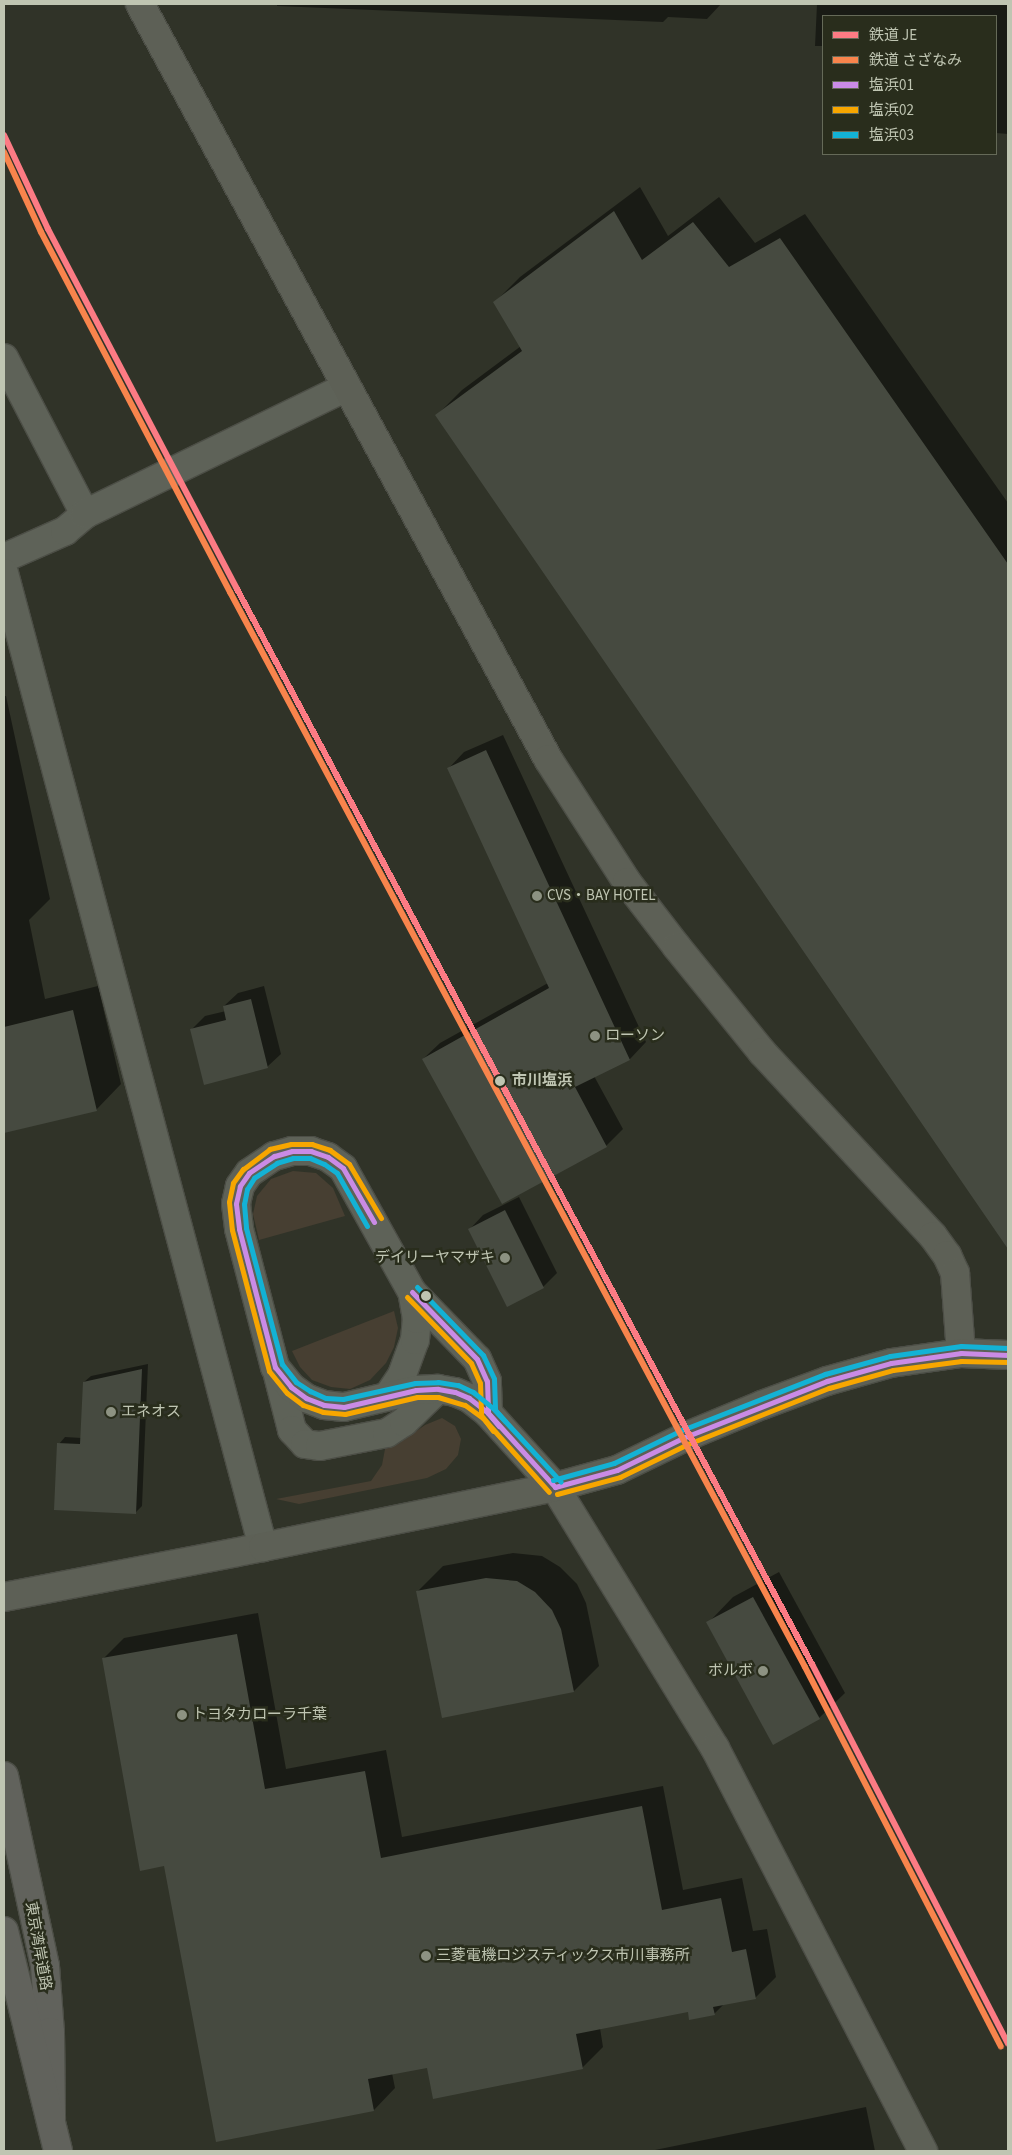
<!DOCTYPE html>
<html>
<head>
<meta charset="utf-8">
<style>
	body { margin:0 }
	#map { position:relative; width:1012px; height:2155px; overflow:hidden; background:#303328; font-family:"Source Sans 3","Noto Sans JP",sans-serif }
	div>[style] { position:absolute }
	[style*='--x'] { left:calc(var(--x)*1px); top:calc(var(--y)*1px); width:calc(var(--w)*1px); rotate:calc(var(--a)*1deg) }
	.green>* { inset:0; background:#473f32 }
	.shadow>* { inset:0; background:#0007 }
	.building>* { inset:0; background:#464a40 }
	.roads { filter:drop-shadow(1px 0 #4c4e46) drop-shadow(-1px 0 #4c4e46) drop-shadow(0 1px #4c4e46) drop-shadow(0 -1px #4c4e46) }
	.street>* { height:28px; margin:-14px; padding:0 14px; transform-origin:14px; border-radius:14px; background:#5e6258 }
	.secondary>* { height:28px; margin:-14px; padding:0 14px; transform-origin:14px; border-radius:14px; background:#5d6056 }
	.highway>* { height:28px; margin:-14px; padding:0 14px; transform-origin:14px; border-radius:14px; background:#61625c }
	.bus-1>* { height:5px; margin:-2.5px; padding:0 2.5px; transform-origin:2.5px; border-radius:2.5px; background:#ca8be6 }
	.bus-2>* { height:5px; margin:-2.5px; padding:0 2.5px; transform-origin:2.5px; border-radius:2.5px; background:#f7a600 }
	.bus-3>* { height:5px; margin:-2.5px; padding:0 2.5px; transform-origin:2.5px; border-radius:2.5px; background:#13b2d5 }
	.rail-1>* { height:6px; margin:-3px; padding:0 3px; transform-origin:3px; border-radius:3px; background:#fc7b84 }
	.rail-2>* { height:6px; margin:-3px; padding:0 3px; transform-origin:3px; border-radius:3px; background:#f8844c }
	.dots>* { width:14px; height:14px; translate:-50% -50%; box-sizing:border-box; border:2px solid #292d1c; border-radius:50% }
	span { translate:-50% -50%; white-space:nowrap; text-align:center; line-height:1.15; -webkit-text-stroke:5px #292d1c; paint-order:stroke }
	.poi-label { font-size:15px; color:#bfc5b2 }
	.left { translate:0 -50%; text-align:left }
	.right { translate:-100% -50%; text-align:right }
	.stop-label { font-size:15px; color:#bfc5b2; font-weight:700 }
	.street-label { font-size:15px; color:#bfc5b2 }
	.frame { position:absolute; inset:0; border:5px solid #bfc5b2; pointer-events:none }
	.legend { position:absolute; left:822px; top:15px; width:175px; height:140px; box-sizing:border-box; background:#292d1c; border:1px solid #656a58; margin:0; padding:6px 9px; list-style:none; font-size:15px; color:#bfc5b2 }
	.legend li { display:flex; align-items:center; gap:10px; height:25px }
	.legend b { width:25px; border:1px solid #656a58 }
</style>
</head>
<body>
<div id="map">
	<div class="green">
		<i style="clip-path:polygon(293px 1171px,316px 1173px,333px 1188px,345px 1216px,259px 1240px,253px 1214px,257px 1196px,271px 1179px)"></i>
		<i style="clip-path:polygon(394px 1311px,398px 1328px,394px 1347px,386px 1363px,370px 1380px,350px 1389px,331px 1387px,312px 1380px,300px 1367px,292px 1351px)"></i>
		<i style="clip-path:polygon(442px 1418px,455px 1426px,461px 1439px,458px 1455px,446px 1469px,427px 1478px,299px 1504px,276px 1499px,371px 1481px,382px 1465px,385px 1449px,398px 1444px,425px 1425px)"></i>
	</div>
	<div class="shadow">
		<i style="clip-path:polygon(277px 4px,721px 4px,707px 19px,668px 17px,663px 22px,277px 6px)"></i>
		<i style="clip-path:polygon(817px 4px,1008px 4px,1008px 134px,996px 133px,996px 16px,823px 16px,823px 46px,815px 46px)"></i>
		<i style="clip-path:polygon(640px 187px,668px 236px,719px 197px,755px 243px,805px 214px,1008px 503px,1008px 1247px,437px 415px,462px 390px,521px 346px,495px 302px,520px 277px)"></i>
		<i style="clip-path:polygon(4px 696px,6px 696px,50px 899px,29px 920px,45px 999px,98px 986px,121px 1084px,96px 1110px,4px 1131px)"></i>
		<i style="clip-path:polygon(503px 735px,646px 1042px,630px 1059px,594px 1076px,623px 1129px,606px 1146px,502px 1203px,423px 1059px,440px 1043px,548px 983px,448px 769px,464px 752px)"></i>
		<i style="clip-path:polygon(264px 986px,281px 1054px,267px 1067px,191px 1030px,205px 1016px,226px 1011px,224px 1006px,238px 993px)"></i>
		<i style="clip-path:polygon(519px 1197px,557px 1273px,543px 1287px,470px 1229px,483px 1215px)"></i>
		<i style="clip-path:polygon(148px 1364px,142px 1506px,136px 1512px,59px 1444px,65px 1437px,82px 1438px,84px 1382px,91px 1376px)"></i>
		<i style="clip-path:polygon(513px 1553px,542px 1556px,560px 1567px,577px 1584px,586px 1603px,599px 1666px,574px 1691px,417px 1592px,443px 1566px)"></i>
		<i style="clip-path:polygon(779px 1572px,845px 1693px,819px 1718px,708px 1623px,733px 1597px)"></i>
		<i style="clip-path:polygon(258px 1613px,286px 1769px,386px 1750px,402px 1837px,663px 1786px,683px 1890px,742px 1878px,753px 1931px,767px 1929px,776px 1977px,755px 1998px,724px 2004px,714px 2014px,689px 2011px,600px 2028px,603px 2047px,582px 2068px,428px 2067px,392px 2073px,395px 2088px,374px 2110px,165px 1865px,103px 1659px,124px 1638px)"></i>
		<i style="clip-path:polygon(866px 2107px,875px 2151px,650px 2151px)"></i>
	</div>
	<div class="building">
		<i style="clip-path:polygon(614px 211px,642px 260px,693px 222px,729px 267px,780px 238px,1008px 564px,1008px 1249px,435px 415px,522px 351px,493px 302px)"></i>
		<i style="clip-path:polygon(486px 750px,630px 1060px,575px 1087px,607px 1147px,502px 1204px,422px 1059px,549px 988px,447px 768px)"></i>
		<i style="clip-path:polygon(251px 999px,268px 1068px,204px 1085px,190px 1029px,226px 1020px,223px 1006px)"></i>
		<i style="clip-path:polygon(73px 1010px,97px 1111px,4px 1133px,4px 1027px)"></i>
		<i style="clip-path:polygon(505px 1210px,544px 1288px,507px 1307px,468px 1229px)"></i>
		<i style="clip-path:polygon(142px 1369px,136px 1514px,54px 1510px,57px 1443px,80px 1444px,83px 1382px)"></i>
		<i style="clip-path:polygon(486px 1578px,517px 1581px,535px 1592px,552px 1610px,561px 1629px,574px 1692px,442px 1718px,416px 1591px)"></i>
		<i style="clip-path:polygon(753px 1597px,820px 1719px,773px 1745px,706px 1622px)"></i>
		<i style="clip-path:polygon(237px 1634px,265px 1789px,365px 1771px,381px 1858px,642px 1806px,662px 1910px,721px 1898px,732px 1952px,746px 1949px,756px 1999px,713px 2007px,715px 2015px,689px 2020px,688px 2012px,576px 2034px,583px 2069px,433px 2099px,427px 2068px,368px 2079px,374px 2111px,216px 2142px,164px 1866px,140px 1871px,102px 1658px)"></i>
	</div>
	<div class="roads">
		<div class="street">
			<i style="--x:4;--y:358;--w:176;--a:62.6"></i>
			<i style="--x:4;--y:558;--w:67;--a:-23.9"></i>
			<i style="--x:65;--y:531;--w:26;--a:-40"></i>
			<i style="--x:85;--y:514;--w:291;--a:-25.9"></i>
			<i style="--x:4;--y:573;--w:1008;--a:75.11"></i>
			<i style="--x:277;--y:1371;--w:61;--a:75.7"></i>
			<i style="--x:292;--y:1430;--w:19;--a:47"></i>
			<i style="--x:305;--y:1444;--w:15;--a:8"></i>
			<i style="--x:320;--y:1446;--w:68;--a:-11"></i>
			<i style="--x:387;--y:1433;--w:20;--a:-33"></i>
			<i style="--x:404;--y:1422;--w:47;--a:-44.1"></i>
			<i style="--x:388;--y:1396;--w:25;--a:-56"></i>
			<i style="--x:402;--y:1375;--w:37;--a:-70"></i>
			<i style="--x:415;--y:1340;--w:21;--a:-85"></i>
			<i style="--x:417;--y:1319;--w:27;--a:-100"></i>
			<i style="--x:488;--y:1413;--w:32;--a:-92"></i>
			<i style="--x:487;--y:1381;--w:24;--a:-114"></i>
			<i style="--x:477;--y:1359;--w:93;--a:-134.1"></i>
			<i style="--x:412;--y:1292;--w:142;--a:-119.1"></i>
			<i style="--x:343;--y:1168;--w:19;--a:-144"></i>
			<i style="--x:328;--y:1157;--w:18;--a:-161"></i>
			<i style="--x:311;--y:1151;--w:19;--a:180"></i>
			<i style="--x:292;--y:1151;--w:19;--a:164"></i>
			<i style="--x:274;--y:1156;--w:30;--a:146"></i>
			<i style="--x:249;--y:1173;--w:16;--a:125"></i>
			<i style="--x:240;--y:1186;--w:18;--a:103"></i>
			<i style="--x:236;--y:1204;--w:25;--a:83"></i>
			<i style="--x:239;--y:1229;--w:143;--a:75.4"></i>
			<i style="--x:275;--y:1367;--w:26;--a:51"></i>
			<i style="--x:291;--y:1387;--w:19;--a:36"></i>
			<i style="--x:306;--y:1398;--w:19;--a:21"></i>
			<i style="--x:324;--y:1405;--w:20;--a:6"></i>
			<i style="--x:344;--y:1407;--w:74;--a:-13.3"></i>
			<i style="--x:416;--y:1390;--w:22;--a:-3"></i>
			<i style="--x:438;--y:1389;--w:17;--a:10"></i>
			<i style="--x:455;--y:1392;--w:15;--a:23"></i>
			<i style="--x:469;--y:1398;--w:24;--a:38"></i>
			<i style="--x:488;--y:1413;--w:100;--a:47.8"></i>
		</div>
		<div class="secondary">
			<i style="--x:140;--y:4;--w:858;--a:61.61"></i>
			<i style="--x:548;--y:759;--w:146;--a:57.3"></i>
			<i style="--x:627;--y:882;--w:82;--a:52.4"></i>
			<i style="--x:677;--y:947;--w:135;--a:51"></i>
			<i style="--x:762;--y:1052;--w:251;--a:47.1"></i>
			<i style="--x:933;--y:1236;--w:24;--a:54"></i>
			<i style="--x:947;--y:1255;--w:20;--a:66"></i>
			<i style="--x:955;--y:1273;--w:80;--a:85.7"></i>
			<i style="--x:555;--y:1487;--w:306;--a:58.5"></i>
			<i style="--x:715;--y:1748;--w:454;--a:62.7"></i>
			<i style="--x:4;--y:1597;--w:264;--a:-10.9"></i>
			<i style="--x:263;--y:1547;--w:298;--a:-11.6"></i>
			<i style="--x:555;--y:1487;--w:64;--a:-15.3"></i>
			<i style="--x:617;--y:1470;--w:76;--a:-25.9"></i>
			<i style="--x:685;--y:1437;--w:83;--a:-22.6"></i>
			<i style="--x:762;--y:1405;--w:69;--a:-20.3"></i>
			<i style="--x:827;--y:1381;--w:66;--a:-15.7"></i>
			<i style="--x:891;--y:1363;--w:71;--a:-8.1"></i>
			<i style="--x:961;--y:1353;--w:47;--a:2.4"></i>
		</div>
		<div class="highway">
			<i style="--x:4;--y:1776;--w:194;--a:77.8"></i>
			<i style="--x:45;--y:1966;--w:66;--a:85.7"></i>
			<i style="--x:50;--y:2032;--w:87;--a:89.3"></i>
			<i style="--x:4;--y:1931;--w:227;--a:76.2"></i>
		</div>
	</div>
	<div class="bus-1">
		<i style="--x:374;--y:1222;--w:62;--a:-119.9"></i>
		<i style="--x:343;--y:1168;--w:19;--a:-144"></i>
		<i style="--x:328;--y:1157;--w:18;--a:-161"></i>
		<i style="--x:311;--y:1151;--w:19;--a:180"></i>
		<i style="--x:292;--y:1151;--w:19;--a:164"></i>
		<i style="--x:274;--y:1156;--w:30;--a:146"></i>
		<i style="--x:249;--y:1173;--w:16;--a:125"></i>
		<i style="--x:240;--y:1186;--w:18;--a:103"></i>
		<i style="--x:236;--y:1204;--w:25;--a:83"></i>
		<i style="--x:239;--y:1229;--w:143;--a:75.4"></i>
		<i style="--x:275;--y:1367;--w:26;--a:51"></i>
		<i style="--x:291;--y:1387;--w:19;--a:36"></i>
		<i style="--x:306;--y:1398;--w:19;--a:21"></i>
		<i style="--x:324;--y:1405;--w:20;--a:6"></i>
		<i style="--x:344;--y:1407;--w:74;--a:-13.3"></i>
		<i style="--x:416;--y:1390;--w:22;--a:-3"></i>
		<i style="--x:438;--y:1389;--w:17;--a:10"></i>
		<i style="--x:455;--y:1392;--w:15;--a:23"></i>
		<i style="--x:469;--y:1398;--w:24;--a:38"></i>
		<i style="--x:488;--y:1413;--w:100;--a:47.8"></i>
		<i style="--x:412;--y:1292;--w:93;--a:45.9"></i>
		<i style="--x:477;--y:1359;--w:24;--a:66"></i>
		<i style="--x:487;--y:1381;--w:32;--a:88"></i>
		<i style="--x:488;--y:1413;--w:17;--a:50"></i>
		<i style="--x:555;--y:1487;--w:64;--a:-15.3"></i>
		<i style="--x:617;--y:1470;--w:76;--a:-25.9"></i>
		<i style="--x:685;--y:1437;--w:153;--a:-21.5"></i>
		<i style="--x:827;--y:1381;--w:66;--a:-15.7"></i>
		<i style="--x:891;--y:1363;--w:71;--a:-8.1"></i>
		<i style="--x:961;--y:1353;--w:47;--a:2.4"></i>
	</div>
	<div class="bus-2">
		<i style="--x:381;--y:1218;--w:63;--a:-120.7"></i>
		<i style="--x:349;--y:1164;--w:24;--a:-144"></i>
		<i style="--x:330;--y:1150;--w:19;--a:-162"></i>
		<i style="--x:312;--y:1144;--w:21;--a:180"></i>
		<i style="--x:291;--y:1144;--w:22;--a:167"></i>
		<i style="--x:270;--y:1149;--w:34;--a:143"></i>
		<i style="--x:243;--y:1169;--w:17;--a:126"></i>
		<i style="--x:233;--y:1183;--w:19;--a:102"></i>
		<i style="--x:229;--y:1202;--w:28;--a:84"></i>
		<i style="--x:232;--y:1230;--w:146;--a:75.3"></i>
		<i style="--x:269;--y:1371;--w:28;--a:51"></i>
		<i style="--x:287;--y:1393;--w:20;--a:37"></i>
		<i style="--x:303;--y:1405;--w:21;--a:19"></i>
		<i style="--x:323;--y:1412;--w:22;--a:5"></i>
		<i style="--x:345;--y:1414;--w:74;--a:-13.3"></i>
		<i style="--x:417;--y:1397;--w:21;--a:0"></i>
		<i style="--x:438;--y:1397;--w:28;--a:17"></i>
		<i style="--x:465;--y:1405;--w:22;--a:36"></i>
		<i style="--x:483;--y:1418;--w:99;--a:48.3"></i>
		<i style="--x:407;--y:1297;--w:92;--a:45.9"></i>
		<i style="--x:471;--y:1363;--w:22;--a:66"></i>
		<i style="--x:480;--y:1383;--w:32;--a:88"></i>
		<i style="--x:481;--y:1415;--w:20;--a:53"></i>
		<i style="--x:557;--y:1494;--w:65;--a:-15.1"></i>
		<i style="--x:620;--y:1477;--w:76;--a:-25.9"></i>
		<i style="--x:688;--y:1444;--w:152;--a:-21.7"></i>
		<i style="--x:829;--y:1388;--w:66;--a:-15.7"></i>
		<i style="--x:893;--y:1370;--w:69;--a:-7.5"></i>
		<i style="--x:961;--y:1361;--w:47;--a:1.2"></i>
	</div>
	<div class="bus-3">
		<i style="--x:367;--y:1226;--w:61;--a:-119.5"></i>
		<i style="--x:337;--y:1173;--w:16;--a:-145"></i>
		<i style="--x:324;--y:1164;--w:15;--a:-157"></i>
		<i style="--x:310;--y:1158;--w:17;--a:180"></i>
		<i style="--x:293;--y:1158;--w:17;--a:163"></i>
		<i style="--x:277;--y:1163;--w:27;--a:147"></i>
		<i style="--x:254;--y:1178;--w:13;--a:122"></i>
		<i style="--x:247;--y:1189;--w:15;--a:101"></i>
		<i style="--x:244;--y:1204;--w:24;--a:85"></i>
		<i style="--x:246;--y:1228;--w:141;--a:75.2"></i>
		<i style="--x:282;--y:1364;--w:23;--a:52"></i>
		<i style="--x:296;--y:1382;--w:17;--a:33"></i>
		<i style="--x:310;--y:1391;--w:17;--a:24"></i>
		<i style="--x:326;--y:1398;--w:17;--a:3"></i>
		<i style="--x:343;--y:1399;--w:74;--a:-12.5"></i>
		<i style="--x:415;--y:1383;--w:23;--a:-2"></i>
		<i style="--x:438;--y:1382;--w:20;--a:9"></i>
		<i style="--x:458;--y:1385;--w:17;--a:25"></i>
		<i style="--x:473;--y:1392;--w:26;--a:39"></i>
		<i style="--x:493;--y:1408;--w:100;--a:47.4"></i>
		<i style="--x:417;--y:1287;--w:95;--a:45.9"></i>
		<i style="--x:483;--y:1355;--w:26;--a:65"></i>
		<i style="--x:494;--y:1379;--w:31;--a:88"></i>
		<i style="--x:495;--y:1410;--w:15;--a:48"></i>
		<i style="--x:553;--y:1480;--w:63;--a:-15.6"></i>
		<i style="--x:614;--y:1463;--w:76;--a:-25.9"></i>
		<i style="--x:682;--y:1430;--w:154;--a:-21.4"></i>
		<i style="--x:825;--y:1374;--w:67;--a:-15.5"></i>
		<i style="--x:890;--y:1356;--w:72;--a:-8"></i>
		<i style="--x:961;--y:1346;--w:47;--a:2.4"></i>
	</div>
	<div class="rail-1">
		<i style="--x:4;--y:135;--w:104;--a:64.9"></i>
		<i style="--x:48;--y:229;--w:407;--a:62.3"></i>
		<i style="--x:237;--y:589;--w:1219;--a:61.86"></i>
		<i style="--x:812;--y:1664;--w:427;--a:62.7"></i>
	</div>
	<div class="rail-2">
		<i style="--x:4;--y:152;--w:88;--a:65.2"></i>
		<i style="--x:41;--y:232;--w:407;--a:62.3"></i>
		<i style="--x:230;--y:592;--w:1219;--a:61.86"></i>
		<i style="--x:805;--y:1667;--w:427;--a:62.7"></i>
	</div>
	<div class="dots">
		<i style="left:537px;top:896px;background:#8d9282"></i>
		<i style="left:595px;top:1036px;background:#8d9282"></i>
		<i style="left:500px;top:1081px;background:#bfc5b2"></i>
		<i style="left:505px;top:1258px;background:#8d9282"></i>
		<i style="left:426px;top:1296px;background:#bfc5b2"></i>
		<i style="left:111px;top:1412px;background:#8d9282"></i>
		<i style="left:763px;top:1671px;background:#8d9282"></i>
		<i style="left:182px;top:1715px;background:#8d9282"></i>
		<i style="left:426px;top:1956px;background:#8d9282"></i>
	</div>
	<div class="poi-label">
		<span class="left" style="left:547px;top:896px">CVS・BAY HOTEL</span>
		<span class="left" style="left:605px;top:1036px">ローソン</span>
		<span class="right" style="left:495px;top:1258px">デイリーヤマザキ</span>
		<span class="left" style="left:121px;top:1412px">エネオス</span>
		<span class="right" style="left:753px;top:1671px">ボルボ</span>
		<span class="left" style="left:192px;top:1715px">トヨタカローラ千葉</span>
		<span class="left" style="left:436px;top:1956px">三菱電機ロジスティックス市川事務所</span>
	</div>
	<div class="stop-label">
		<span class="left" style="left:512px;top:1081px">市川塩浜</span>
	</div>
	<div class="street-label">
		<span style="left:38px;top:1946px;rotate:80deg">東京湾岸道路</span>
	</div>
	<div class="frame"></div>
	<ul class="legend">
	<li><b style="height:6px;background:#fc7b84"></b>鉄道 JE</li>
	<li><b style="height:6px;background:#f8844c"></b>鉄道 さざなみ</li>
	<li><b style="height:6px;background:#ca8be6"></b>塩浜01</li>
	<li><b style="height:6px;background:#f7a600"></b>塩浜02</li>
	<li><b style="height:6px;background:#13b2d5"></b>塩浜03</li>
	</ul>
</div>
</body>
</html>
